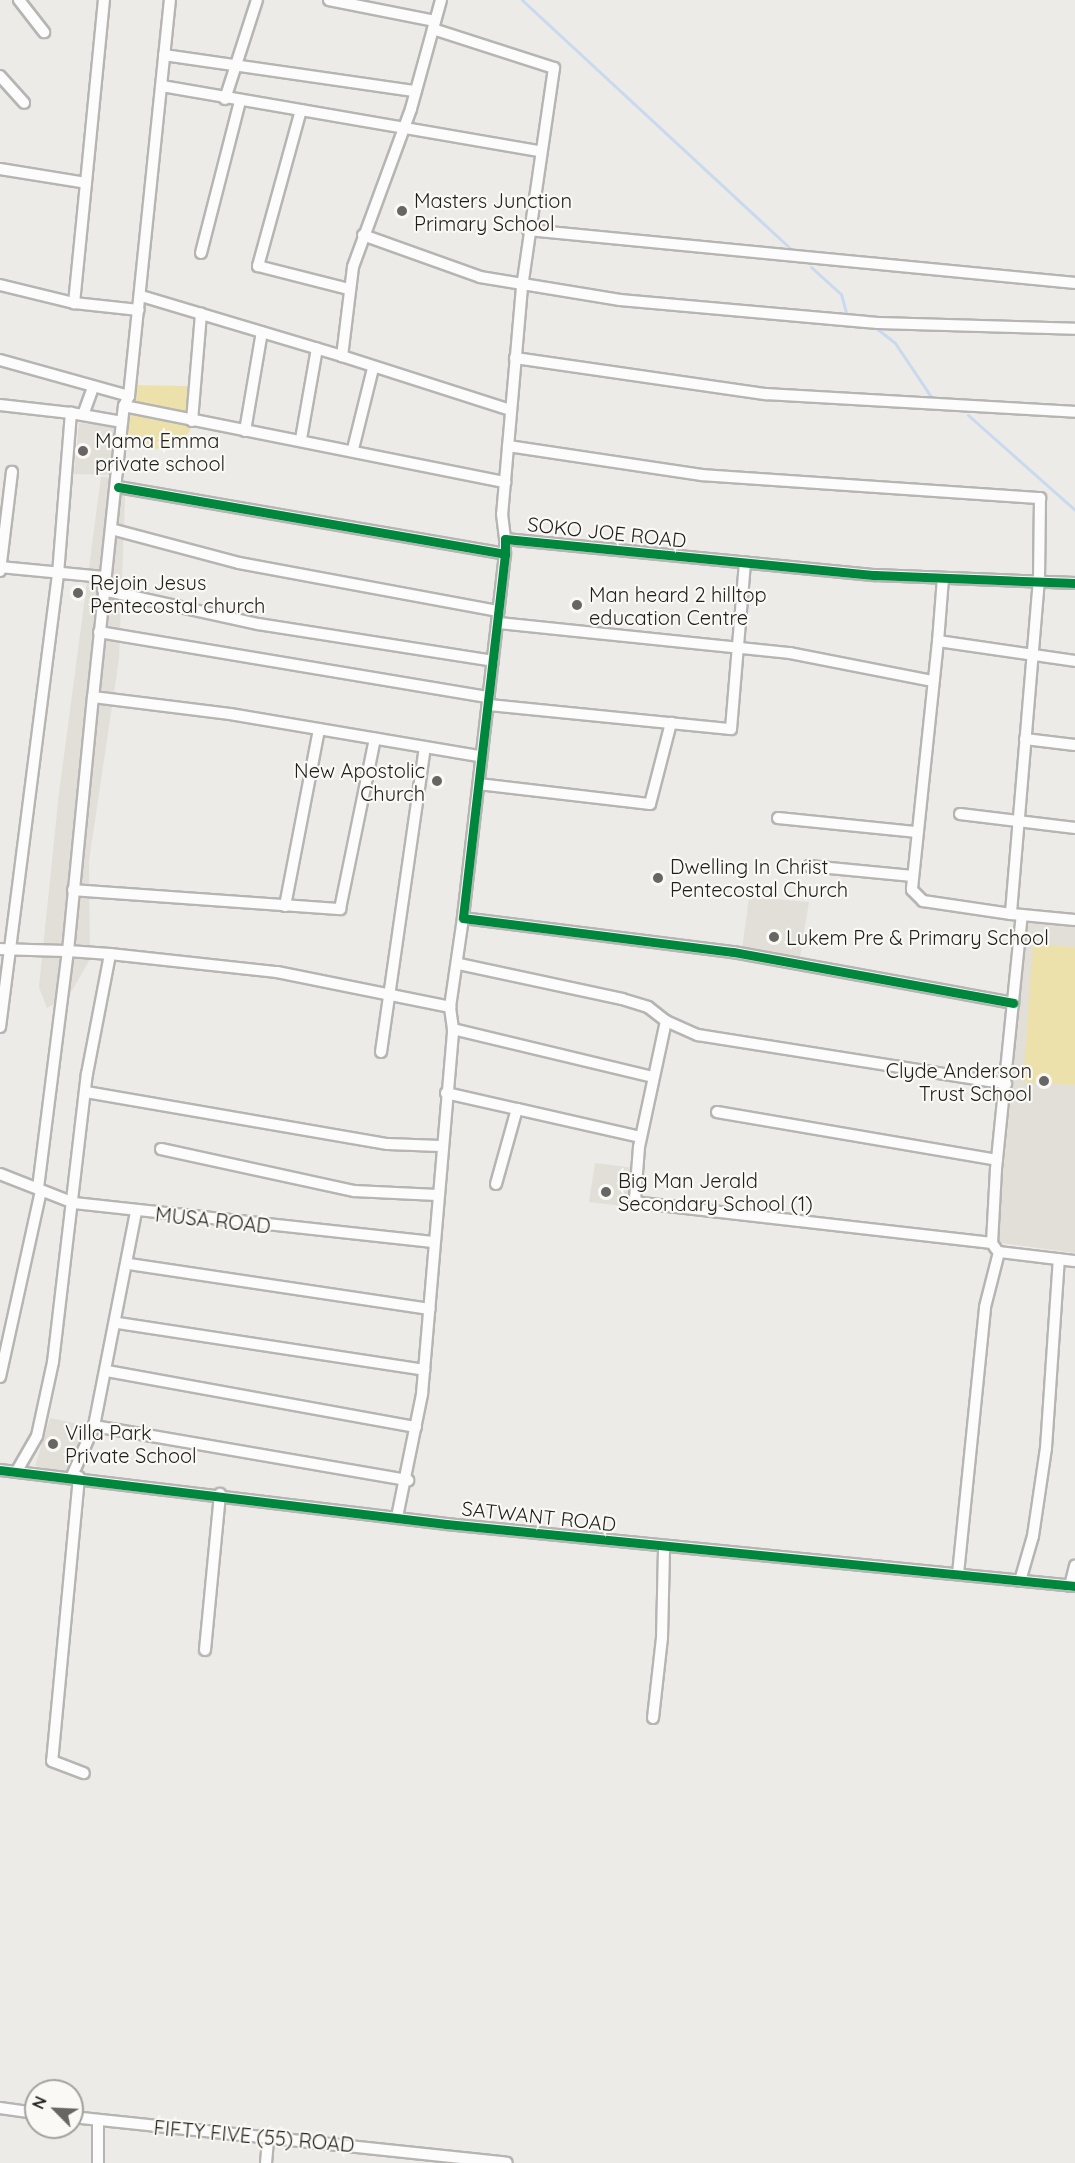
<!DOCTYPE html>
<html>
<head>
<meta charset="utf-8">
<style>
	body { margin:0 }
	#map { position:relative; width:1075px; height:2163px; overflow:hidden; background:#ecebe8; font-family:Quicksand,sans-serif }
	div>[style] { position:absolute }
	[style*='--x'] { left:calc(var(--x)*1px); top:calc(var(--y)*1px); width:calc(var(--w)*1px); rotate:calc(var(--a)*1deg) }
	.built>* { inset:0; background:#e1dfd7 }
	.green>* { inset:0; background:#ece1ab }
	.stream>* { height:3px; margin:-1.5px; padding:0 1.5px; transform-origin:1.5px; border-radius:1.5px; background:#cadaee }
	.roads { filter:drop-shadow(2px 0 #b6b5b3) drop-shadow(-2px 0 #b6b5b3) drop-shadow(0 2px #b6b5b3) drop-shadow(0 -2px #b6b5b3) }
	.minor>* { height:10px; margin:-5px; padding:0 5px; transform-origin:5px; border-radius:5px; background:#fcfcfc }
	.cycleway>* { height:9px; margin:-4.5px; padding:0 4.5px; transform-origin:4.5px; border-radius:4.5px; background:#00873e }
	.dots>* { width:16px; height:16px; translate:-50% -50%; box-sizing:border-box; border:3px solid #faf9f5; border-radius:50% }
	span { translate:-50% -50%; white-space:nowrap; text-align:center; line-height:1.15; -webkit-text-stroke:4.5px #faf9f5; paint-order:stroke }
	.poi-label { font-size:20px; color:#1f1f1d }
	.left { translate:0 -50%; text-align:left }
	.right { translate:-100% -50%; text-align:right }
	.street-label { font-size:20px; color:#1f1f1d }
	.north { position:absolute; left:24px; top:2079px; width:60px; height:60px; box-sizing:border-box; background:#faf9f5; border:2px solid #a2a29f; border-radius:50%; rotate:294deg; font-size:16px; font-weight:700; line-height:24px; text-align:center; color:#1f1f1d }
	.north::after { content:''; display:block; margin:auto; width:21px; height:27px; background:#676664; clip-path:polygon(50% 0,100% 100%,50% 72%,0 100%) }
</style>
</head>
<body>
<div id="map">
	<div class="built">
		<i style="clip-path:polygon(79px 423px,119px 427px,114px 475px,74px 474px)"></i>
		<i style="clip-path:polygon(101px 477px,119px 478px,125px 499px,119px 659px,89px 861px,90px 959px,69px 996px,47px 1008px,39px 987px,59px 793px)"></i>
		<i style="clip-path:polygon(749px 897px,809px 902px,800px 957px,742px 950px)"></i>
		<i style="clip-path:polygon(1028px 923px,1075px 927px,1075px 1253px,1001px 1243px,997px 1235px)"></i>
		<i style="clip-path:polygon(595px 1163px,635px 1168px,633px 1207px,589px 1202px)"></i>
		<i style="clip-path:polygon(50px 1418px,88px 1426px,73px 1474px,35px 1466px)"></i>
	</div>
	<div class="green">
		<i style="clip-path:polygon(132px 385px,187px 386px,199px 414px,182px 444px,155px 449px,127px 433px,121px 408px)"></i>
		<i style="clip-path:polygon(1033px 944px,1075px 947px,1075px 1085px,1023px 1082px)"></i>
	</div>
	<div class="stream">
		<i style="--x:522;--y:0;--w:372;--a:42.8"></i>
		<i style="--x:811;--y:267;--w:40;--a:42"></i>
		<i style="--x:841;--y:294;--w:23;--a:75"></i>
		<i style="--x:876;--y:328;--w:24;--a:38"></i>
		<i style="--x:895;--y:343;--w:70;--a:56.1"></i>
		<i style="--x:968;--y:415;--w:143;--a:41.6"></i>
	</div>
	<div class="roads">
		<div class="minor">
			<i style="--x:19;--y:0;--w:41;--a:52"></i>
			<i style="--x:329;--y:0;--w:108;--a:11.2"></i>
			<i style="--x:441;--y:0;--w:113;--a:105.4"></i>
			<i style="--x:411;--y:109;--w:168;--a:110.2"></i>
			<i style="--x:353;--y:267;--w:90;--a:97"></i>
			<i style="--x:342;--y:356;--w:176;--a:17.8"></i>
			<i style="--x:433;--y:29;--w:127;--a:17.9"></i>
			<i style="--x:554;--y:68;--w:221;--a:98.3"></i>
			<i style="--x:522;--y:287;--w:228;--a:95"></i>
			<i style="--x:502;--y:514;--w:25;--a:83"></i>
			<i style="--x:164;--y:55;--w:254;--a:8.2"></i>
			<i style="--x:0;--y:76;--w:36;--a:48"></i>
			<i style="--x:162;--y:86;--w:384;--a:9.8"></i>
			<i style="--x:225;--y:99;--w:104;--a:-72.1"></i>
			<i style="--x:301;--y:110;--w:162;--a:105.4"></i>
			<i style="--x:258;--y:266;--w:94;--a:14.2"></i>
			<i style="--x:0;--y:169;--w:87;--a:9.2"></i>
			<i style="--x:86;--y:183;--w:121;--a:95.7"></i>
			<i style="--x:86;--y:183;--w:184;--a:-84.4"></i>
			<i style="--x:528;--y:230;--w:550;--a:5.53"></i>
			<i style="--x:363;--y:235;--w:124;--a:19.7"></i>
			<i style="--x:480;--y:277;--w:142;--a:9.3"></i>
			<i style="--x:620;--y:300;--w:259;--a:5.1"></i>
			<i style="--x:878;--y:323;--w:197;--a:1.7"></i>
			<i style="--x:201;--y:253;--w:157;--a:-75.6"></i>
			<i style="--x:0;--y:285;--w:76;--a:13.7"></i>
			<i style="--x:74;--y:303;--w:65;--a:6.1"></i>
			<i style="--x:141;--y:296;--w:210;--a:16.6"></i>
			<i style="--x:515;--y:358;--w:254;--a:8.2"></i>
			<i style="--x:766;--y:394;--w:310;--a:3.3"></i>
			<i style="--x:0;--y:360;--w:134;--a:15.6"></i>
			<i style="--x:129;--y:396;--w:11;--a:117"></i>
			<i style="--x:124;--y:406;--w:389;--a:11.3"></i>
			<i style="--x:129;--y:396;--w:398;--a:-84.1"></i>
			<i style="--x:0;--y:405;--w:71;--a:6.4"></i>
			<i style="--x:83;--y:415;--w:30;--a:-70"></i>
			<i style="--x:192;--y:421;--w:108;--a:-85.2"></i>
			<i style="--x:122;--y:422;--w:277;--a:96"></i>
			<i style="--x:93;--y:697;--w:138;--a:7.1"></i>
			<i style="--x:230;--y:714;--w:252;--a:9.6"></i>
			<i style="--x:245;--y:431;--w:100;--a:-80.3"></i>
			<i style="--x:301;--y:439;--w:92;--a:-80"></i>
			<i style="--x:508;--y:446;--w:196;--a:8.5"></i>
			<i style="--x:702;--y:475;--w:339;--a:3.9"></i>
			<i style="--x:1040;--y:498;--w:81;--a:90.7"></i>
			<i style="--x:1039;--y:579;--w:336;--a:94.8"></i>
			<i style="--x:1011;--y:914;--w:11;--a:5"></i>
			<i style="--x:353;--y:449;--w:83;--a:-76.1"></i>
			<i style="--x:118;--y:487;--w:393;--a:9.8"></i>
			<i style="--x:505;--y:554;--w:15;--a:-90"></i>
			<i style="--x:505;--y:539;--w:372;--a:5.6"></i>
			<i style="--x:875;--y:575;--w:200;--a:2.3"></i>
			<i style="--x:111;--y:529;--w:132;--a:14.9"></i>
			<i style="--x:239;--y:563;--w:264;--a:10.5"></i>
			<i style="--x:505;--y:554;--w:366;--a:96.6"></i>
			<i style="--x:463;--y:918;--w:272;--a:7.2"></i>
			<i style="--x:733;--y:952;--w:285;--a:10.3"></i>
			<i style="--x:0;--y:567;--w:104;--a:5.5"></i>
			<i style="--x:0;--y:571;--w:100;--a:-83.1"></i>
			<i style="--x:943;--y:578;--w:63;--a:94.5"></i>
			<i style="--x:938;--y:641;--w:138;--a:8.3"></i>
			<i style="--x:103;--y:590;--w:159;--a:12.4"></i>
			<i style="--x:258;--y:624;--w:238;--a:8.9"></i>
			<i style="--x:499;--y:623;--w:293;--a:5.9"></i>
			<i style="--x:790;--y:653;--w:146;--a:11.1"></i>
			<i style="--x:99;--y:632;--w:395;--a:9.5"></i>
			<i style="--x:938;--y:641;--w:250;--a:96"></i>
			<i style="--x:912;--y:890;--w:16;--a:45"></i>
			<i style="--x:923;--y:901;--w:89;--a:8.4"></i>
			<i style="--x:489;--y:705;--w:243;--a:5.7"></i>
			<i style="--x:731;--y:729;--w:167;--a:-85.2"></i>
			<i style="--x:1025;--y:739;--w:50;--a:6.8"></i>
			<i style="--x:479;--y:784;--w:172;--a:6.7"></i>
			<i style="--x:650;--y:804;--w:84;--a:-75.5"></i>
			<i style="--x:960;--y:814;--w:116;--a:6.9"></i>
			<i style="--x:778;--y:818;--w:140;--a:5.8"></i>
			<i style="--x:809;--y:866;--w:104;--a:5.5"></i>
			<i style="--x:73;--y:890;--w:268;--a:4.1"></i>
			<i style="--x:340;--y:909;--w:174;--a:-78.4"></i>
			<i style="--x:285;--y:906;--w:180;--a:-79.1"></i>
			<i style="--x:0;--y:949;--w:68;--a:1.7"></i>
			<i style="--x:68;--y:951;--w:255;--a:-84.4"></i>
			<i style="--x:459;--y:964;--w:167;--a:12.1"></i>
			<i style="--x:622;--y:999;--w:27;--a:17"></i>
			<i style="--x:648;--y:1007;--w:23;--a:38"></i>
			<i style="--x:0;--y:1027;--w:457;--a:-82.7"></i>
			<i style="--x:58;--y:574;--w:162;--a:-85.4"></i>
			<i style="--x:71;--y:413;--w:52;--a:10"></i>
			<i style="--x:122;--y:422;--w:16;--a:-83"></i>
			<i style="--x:453;--y:1029;--w:22;--a:-98"></i>
			<i style="--x:450;--y:1007;--w:90;--a:-81.7"></i>
			<i style="--x:381;--y:1052;--w:308;--a:-81.8"></i>
			<i style="--x:86;--y:1092;--w:306;--a:9.8"></i>
			<i style="--x:388;--y:1144;--w:52;--a:2.2"></i>
			<i style="--x:446;--y:1093;--w:73;--a:12.7"></i>
			<i style="--x:717;--y:1112;--w:284;--a:9.7"></i>
			<i style="--x:161;--y:1149;--w:198;--a:12.3"></i>
			<i style="--x:354;--y:1191;--w:83;--a:2.8"></i>
			<i style="--x:0;--y:1174;--w:79;--a:21.4"></i>
			<i style="--x:74;--y:1203;--w:361;--a:6.2"></i>
			<i style="--x:496;--y:1184;--w:78;--a:-74.4"></i>
			<i style="--x:517;--y:1109;--w:126;--a:12.8"></i>
			<i style="--x:38;--y:1188;--w:239;--a:-82.8"></i>
			<i style="--x:68;--y:951;--w:42;--a:4.1"></i>
			<i style="--x:992;--y:1243;--w:355;--a:-173.5"></i>
			<i style="--x:639;--y:1203;--w:6;--a:-135"></i>
			<i style="--x:635;--y:1199;--w:52;--a:-85.6"></i>
			<i style="--x:639;--y:1147;--w:129;--a:-77.9"></i>
			<i style="--x:666;--y:1021;--w:35;--a:24"></i>
			<i style="--x:698;--y:1035;--w:312;--a:9"></i>
			<i style="--x:996;--y:1249;--w:7;--a:-124"></i>
			<i style="--x:992;--y:1243;--w:74;--a:-86.9"></i>
			<i style="--x:996;--y:1169;--w:255;--a:-84.2"></i>
			<i style="--x:1022;--y:915;--w:53;--a:5.4"></i>
			<i style="--x:129;--y:1264;--w:304;--a:8.5"></i>
			<i style="--x:118;--y:1323;--w:310;--a:8.7"></i>
			<i style="--x:107;--y:1371;--w:314;--a:10.3"></i>
			<i style="--x:0;--y:1377;--w:191;--a:-77.6"></i>
			<i style="--x:94;--y:1426;--w:319;--a:9.8"></i>
			<i style="--x:18;--y:1469;--w:38;--a:-60"></i>
			<i style="--x:37;--y:1436;--w:76;--a:-77.8"></i>
			<i style="--x:53;--y:1362;--w:290;--a:-83.3"></i>
			<i style="--x:87;--y:1074;--w:122;--a:-79.1"></i>
			<i style="--x:110;--y:954;--w:168;--a:6.2"></i>
			<i style="--x:277;--y:972;--w:177;--a:11.4"></i>
			<i style="--x:0;--y:1470;--w:449;--a:6.9"></i>
			<i style="--x:446;--y:1524;--w:632;--a:5.63"></i>
			<i style="--x:72;--y:1476;--w:55;--a:-66.3"></i>
			<i style="--x:94;--y:1426;--w:218;--a:-78.9"></i>
			<i style="--x:79;--y:1477;--w:285;--a:95.4"></i>
			<i style="--x:52;--y:1761;--w:34;--a:21"></i>
			<i style="--x:397;--y:1517;--w:126;--a:-78.5"></i>
			<i style="--x:422;--y:1394;--w:366;--a:-85.1"></i>
			<i style="--x:453;--y:1029;--w:206;--a:13.5"></i>
			<i style="--x:958;--y:1574;--w:268;--a:-84.2"></i>
			<i style="--x:985;--y:1307;--w:57;--a:-75.7"></i>
			<i style="--x:999;--y:1252;--w:77;--a:6.8"></i>
			<i style="--x:1020;--y:1581;--w:47;--a:-73.9"></i>
			<i style="--x:1033;--y:1536;--w:89;--a:-81.6"></i>
			<i style="--x:1046;--y:1448;--w:189;--a:-86.1"></i>
			<i style="--x:1070;--y:1586;--w:21;--a:-76"></i>
			<i style="--x:205;--y:1650;--w:157;--a:-84.5"></i>
			<i style="--x:653;--y:1718;--w:81;--a:-83.6"></i>
			<i style="--x:662;--y:1638;--w:91;--a:-88.7"></i>
			<i style="--x:0;--y:2108;--w:36;--a:8"></i>
			<i style="--x:72;--y:2117;--w:437;--a:6"></i>
			<i style="--x:98;--y:2120;--w:43;--a:90"></i>
			<i style="--x:266;--y:2163;--w:25;--a:-85"></i>
		</div>
	</div>
	<div class="cycleway">
		<i style="--x:118;--y:487;--w:393;--a:9.8"></i>
		<i style="--x:505;--y:554;--w:15;--a:-90"></i>
		<i style="--x:505;--y:539;--w:372;--a:5.6"></i>
		<i style="--x:875;--y:575;--w:200;--a:2.3"></i>
		<i style="--x:505;--y:554;--w:366;--a:96.6"></i>
		<i style="--x:463;--y:918;--w:272;--a:7.2"></i>
		<i style="--x:733;--y:952;--w:285;--a:10.3"></i>
		<i style="--x:0;--y:1470;--w:449;--a:6.9"></i>
		<i style="--x:446;--y:1524;--w:632;--a:5.63"></i>
	</div>
	<div class="dots">
		<i style="left:402px;top:211px;background:#676664"></i>
		<i style="left:83px;top:451px;background:#676664"></i>
		<i style="left:78px;top:593px;background:#676664"></i>
		<i style="left:577px;top:605px;background:#676664"></i>
		<i style="left:437px;top:781px;background:#676664"></i>
		<i style="left:658px;top:878px;background:#676664"></i>
		<i style="left:774px;top:937px;background:#676664"></i>
		<i style="left:1044px;top:1081px;background:#676664"></i>
		<i style="left:606px;top:1192px;background:#676664"></i>
		<i style="left:53px;top:1444px;background:#676664"></i>
	</div>
	<div class="poi-label">
		<span class="left" style="left:414px;top:212px">Masters Junction<br>Primary School</span>
		<span class="left" style="left:95px;top:452px">Mama Emma<br>private school</span>
		<span class="left" style="left:90px;top:594px">Rejoin Jesus<br>Pentecostal church</span>
		<span class="left" style="left:589px;top:606px">Man heard 2 hilltop<br>education Centre</span>
		<span class="right" style="left:425px;top:782px">New Apostolic<br>Church</span>
		<span class="left" style="left:670px;top:878px">Dwelling In Christ<br>Pentecostal Church</span>
		<span class="left" style="left:786px;top:937px">Lukem Pre &amp; Primary School</span>
		<span class="right" style="left:1032px;top:1082px">Clyde Anderson<br>Trust School</span>
		<span class="left" style="left:618px;top:1192px">Big Man Jerald<br>Secondary School (1)</span>
		<span class="left" style="left:65px;top:1444px">Villa Park<br>Private School</span>
	</div>
	<div class="street-label">
		<span style="left:607px;top:532px;rotate:6deg">SOKO JOE ROAD</span>
		<span style="left:213px;top:1220px;rotate:6deg">MUSA ROAD</span>
		<span style="left:539px;top:1516px;rotate:6deg">SATWANT ROAD</span>
		<span style="left:254px;top:2136px;rotate:5deg">FIFTY FIVE (55) ROAD</span>
	</div>
	<div class="north">N</div>
</div>
</body>
</html>
